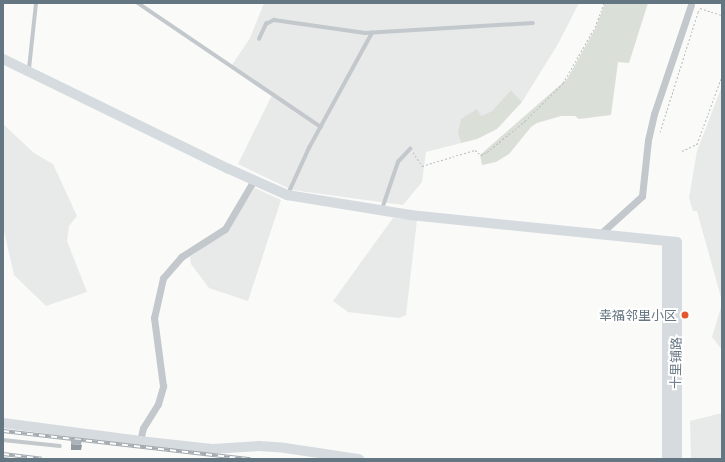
<!DOCTYPE html>
<html>
<head>
<meta charset="utf-8">
<style>
	body { margin:0 }
	#map { position:relative; width:725px; height:462px; overflow:hidden; background:#fafaf8; font-family:"Noto Sans","Noto Sans SC",sans-serif }
	div>[style] { position:absolute }
	[style*='--x'] { left:calc(var(--x)*1px); top:calc(var(--y)*1px); width:calc(var(--w)*1px); rotate:calc(var(--a)*1deg) }
	.built>* { inset:0; background:#e8e9e9 }
	.green>* { inset:0; background:#dadfd7 }
	.path>* { height:1px; margin-top:-0.5px; transform-origin:0; background:repeating-linear-gradient(90deg,#bbbfc2 0 2px,transparent 0 4px) }
	.lane>* { height:3.5px; margin:-1.75px; padding:0 1.75px; transform-origin:1.75px; border-radius:1.75px; background:#c3c8cc }
	.street>* { height:7px; margin:-3.5px; padding:0 3.5px; transform-origin:3.5px; border-radius:3.5px; background:#c3c8cc }
	.secondary>* { height:10px; margin:-5px; padding:0 5px; transform-origin:5px; border-radius:5px; background:#d6dbdf }
	.rail>* { height:3.5px; margin-top:-1.75px; transform-origin:0; background:repeating-linear-gradient(90deg,#fff 0 6px,#a2aab0 0 12px); box-sizing:border-box; border-block:1px solid #a2aab0 }
	.wall>* { inset:0; background:#929a9f }
	.building>* { inset:0; background:#aab3b9 }
	.dots>* { width:11px; height:11px; translate:-50% -50%; box-sizing:border-box; border:2px solid #fff; border-radius:50% }
	span { translate:-50% -50%; white-space:nowrap; text-align:center; line-height:1.15; -webkit-text-stroke:4px #fff; paint-order:stroke }
	.poi-label { font-size:13px; color:#657683 }
	.right { translate:-100% -50%; text-align:right }
	.street-label { font-size:13px; color:#657683 }
	.frame { position:absolute; inset:0; border:4px solid #657683; pointer-events:none }
</style>
</head>
<body>
<div id="map">
	<div class="built">
		<i style="clip-path:polygon(264px 3px,579px 3px,558px 44px,522px 102px,511px 90px,492px 111px,481px 116px,460px 139px,461px 143px,426px 152px,422px 182px,403px 205px,292px 190px,238px 164px,273px 93px,232px 65px,250px 38px)"></i>
		<i style="clip-path:polygon(722px 86px,722px 301px,697px 211px,693px 211px,689px 198px,697px 151px)"></i>
		<i style="clip-path:polygon(3px 124px,34px 153px,53px 164px,77px 216px,69px 226px,67px 241px,87px 292px,46px 306px,14px 275px,3px 227px)"></i>
		<i style="clip-path:polygon(255px 188px,281px 200px,248px 301px,209px 288px,191px 264px,190px 257px,228px 229px)"></i>
		<i style="clip-path:polygon(393px 218px,417px 220px,406px 315px,399px 318px,348px 312px,333px 301px)"></i>
		<i style="clip-path:polygon(722px 304px,722px 350px,712px 337px)"></i>
		<i style="clip-path:polygon(722px 413px,722px 459px,691px 459px,690px 421px)"></i>
	</div>
	<div class="green">
		<i style="clip-path:polygon(605px 3px,648px 3px,629px 63px,618px 62px,611px 115px,579px 119px,575px 116px,561px 116px,537px 123px,531px 127px,509px 154px,496px 162px,482px 165px,480px 155px,567px 79px,595px 29px)"></i>
		<i style="clip-path:polygon(511px 90px,522px 102px,497px 129px,477px 139px,461px 143px,458px 133px,461px 119px,477px 109px,481px 116px,492px 111px)"></i>
	</div>
	<div class="path">
		<i style="--x:660;--y:132;--w:126;--a:-72.4"></i>
		<i style="--x:698;--y:12;--w:4;--a:-63"></i>
		<i style="--x:700;--y:8;--w:23;--a:18"></i>
		<i style="--x:682;--y:151;--w:17;--a:-25"></i>
		<i style="--x:697;--y:144;--w:72;--a:-69.8"></i>
		<i style="--x:413;--y:152;--w:17;--a:57"></i>
		<i style="--x:422;--y:166;--w:55;--a:-16.8"></i>
		<i style="--x:475;--y:150;--w:8;--a:40"></i>
		<i style="--x:481;--y:155;--w:7;--a:-27"></i>
		<i style="--x:487;--y:152;--w:49;--a:-39.2"></i>
		<i style="--x:525;--y:121;--w:54;--a:-45"></i>
		<i style="--x:563;--y:83;--w:64;--a:-60.3"></i>
		<i style="--x:595;--y:27;--w:26;--a:-69"></i>
	</div>
	<div class="lane">
		<i style="--x:138;--y:3;--w:221;--a:34.1"></i>
		<i style="--x:259;--y:39;--w:17;--a:-65"></i>
		<i style="--x:266;--y:24;--w:9;--a:-27"></i>
		<i style="--x:274;--y:20;--w:92;--a:8.1"></i>
		<i style="--x:365;--y:33;--w:168;--a:-3.4"></i>
		<i style="--x:29;--y:69;--w:66;--a:-83.9"></i>
		<i style="--x:288;--y:194;--w:51;--a:-65.5"></i>
		<i style="--x:309;--y:148;--w:131;--a:-61.3"></i>
		<i style="--x:382;--y:209;--w:50;--a:-71.2"></i>
		<i style="--x:398;--y:162;--w:18;--a:-47"></i>
		<i style="--x:3;--y:440;--w:57;--a:6"></i>
	</div>
	<div class="street">
		<i style="--x:599;--y:235;--w:58;--a:-42.2"></i>
		<i style="--x:642;--y:196;--w:56;--a:-83.9"></i>
		<i style="--x:648;--y:140;--w:27;--a:-77"></i>
		<i style="--x:654;--y:114;--w:115;--a:-71.3"></i>
		<i style="--x:140;--y:441;--w:13;--a:-77"></i>
		<i style="--x:143;--y:428;--w:28;--a:-58"></i>
		<i style="--x:158;--y:404;--w:19;--a:-74"></i>
		<i style="--x:163;--y:386;--w:69;--a:-97.5"></i>
		<i style="--x:154;--y:318;--w:41;--a:-77.3"></i>
		<i style="--x:163;--y:278;--w:28;--a:-49"></i>
		<i style="--x:181;--y:257;--w:52;--a:-32.5"></i>
		<i style="--x:225;--y:229;--w:57;--a:-59.4"></i>
	</div>
	<div class="secondary">
		<i style="--x:3;--y:59;--w:251;--a:26"></i>
		<i style="--x:229;--y:169;--w:64;--a:24.1"></i>
		<i style="--x:287;--y:195;--w:125;--a:9.2"></i>
		<i style="--x:410;--y:215;--w:268;--a:5.8"></i>
		<i style="--x:677;--y:242;--w:217;--a:90"></i>
		<i style="--x:3;--y:423;--w:146;--a:7.5"></i>
		<i style="--x:148;--y:442;--w:64;--a:6.2"></i>
		<i style="--x:212;--y:449;--w:47;--a:-3.7"></i>
		<i style="--x:259;--y:446;--w:26;--a:4"></i>
		<i style="--x:285;--y:448;--w:75;--a:8.5"></i>
		<i style="--x:667;--y:459;--w:217;--a:-90"></i>
	</div>
	<div class="rail">
		<i style="--x:3;--y:431;--w:249;--a:6.5"></i>
		<i style="--x:3;--y:454;--w:39;--a:7"></i>
	</div>
	<div class="wall">
		<i style="clip-path:polygon(71px 444px,82px 445px,81px 450px,71px 450px)"></i>
	</div>
	<div class="building">
		<i style="clip-path:polygon(71px 439px,82px 440px,81px 445px,71px 444px)"></i>
		<i style="clip-path:polygon(3px 457px,19px 459px,3px 459px)"></i>
	</div>
	<div class="dots">
		<i style="left:685px;top:315px;background:#e4572e"></i>
	</div>
	<div class="poi-label">
		<span class="right" style="left:677px;top:315px">幸福邻里小区</span>
	</div>
	<div class="street-label">
		<span style="left:676px;top:363px;rotate:-89deg">十里铺路</span>
	</div>
	<div class="frame"></div>
</div>
</body>
</html>
